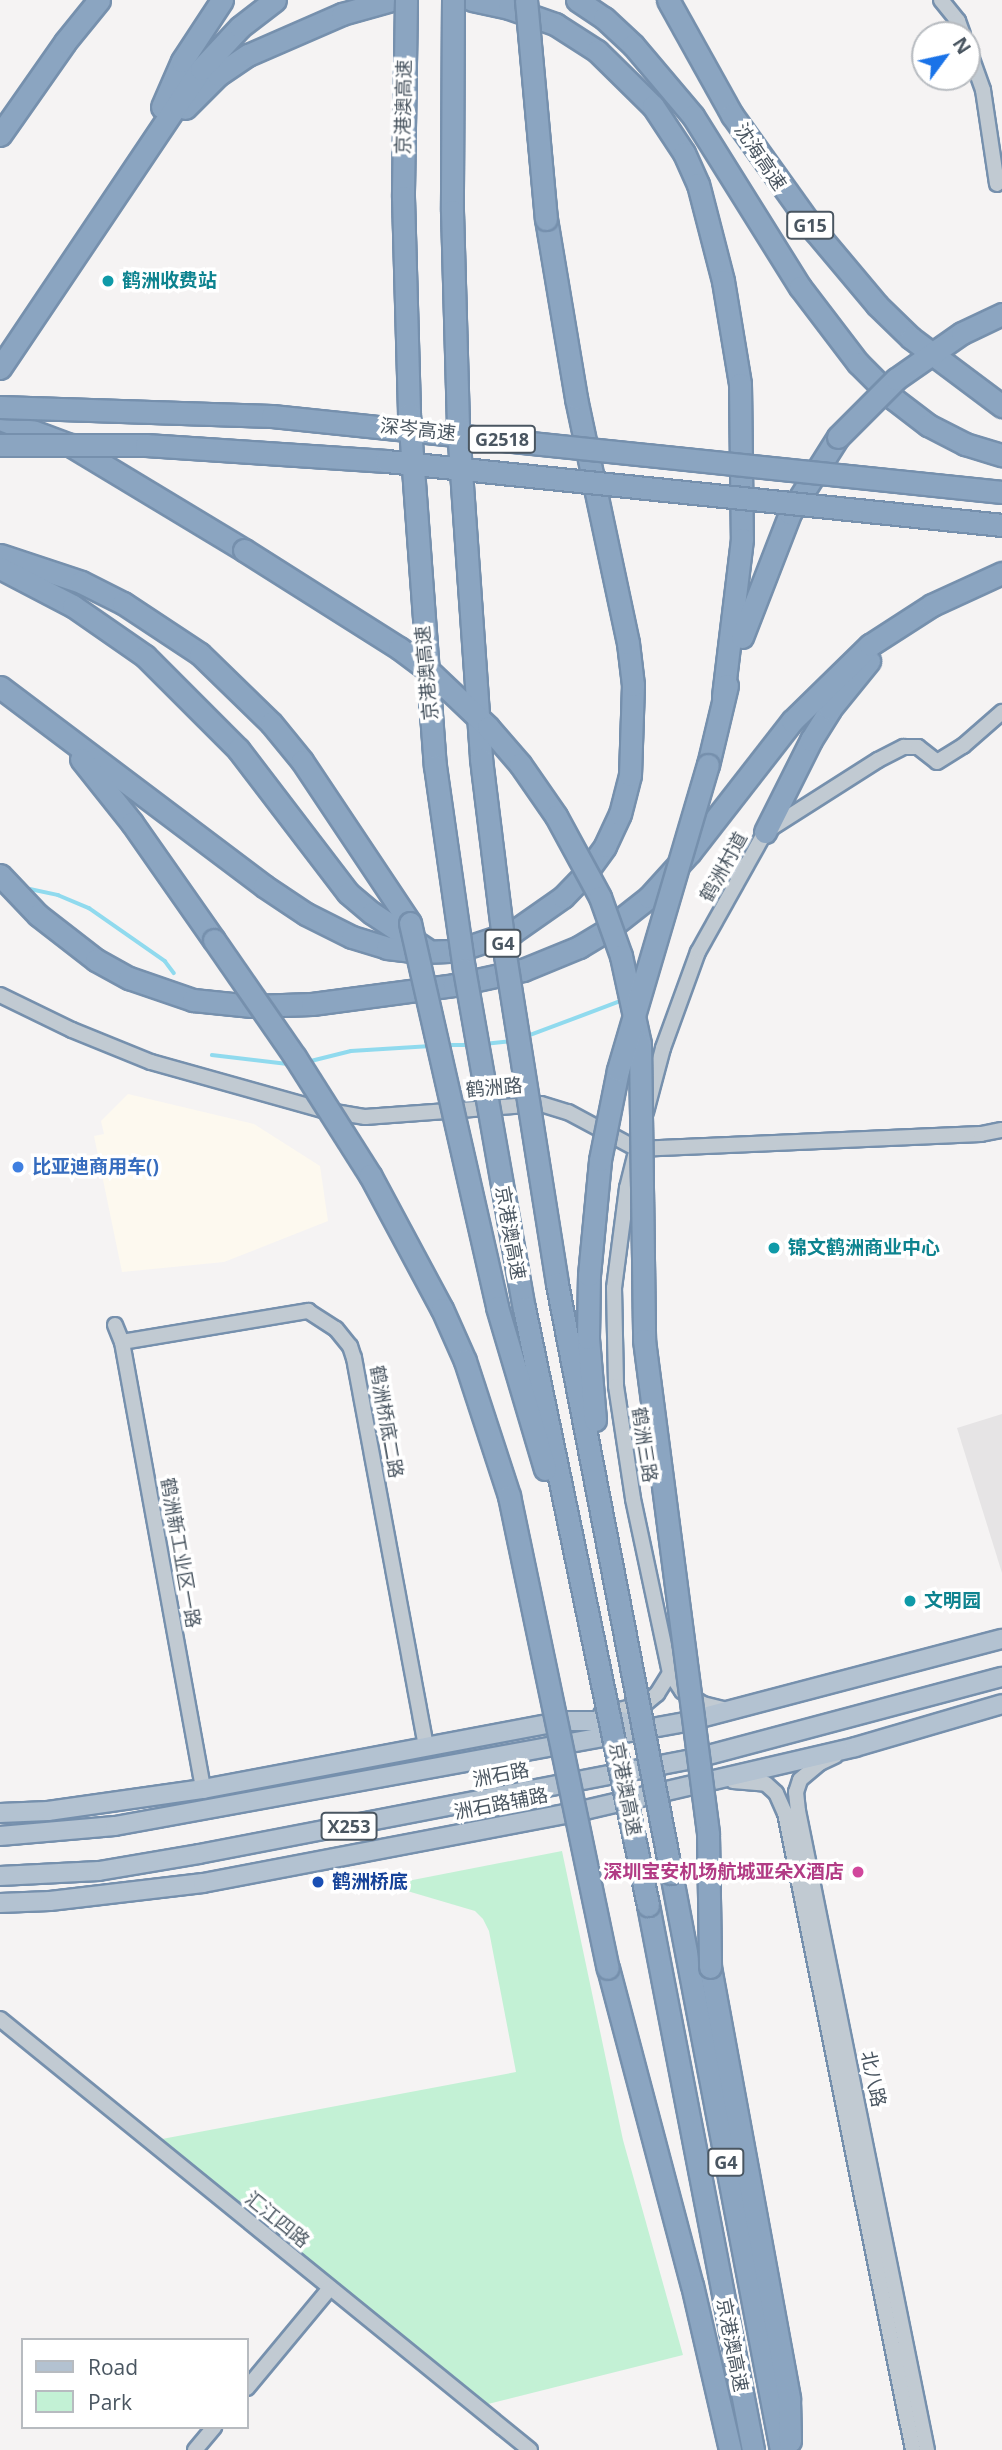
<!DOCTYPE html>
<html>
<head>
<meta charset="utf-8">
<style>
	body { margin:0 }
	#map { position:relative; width:1002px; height:2450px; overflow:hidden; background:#f5f3f3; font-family:"Open Sans","Noto Sans SC",sans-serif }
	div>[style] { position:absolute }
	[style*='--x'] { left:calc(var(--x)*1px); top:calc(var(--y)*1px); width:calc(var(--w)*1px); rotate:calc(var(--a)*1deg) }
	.commercial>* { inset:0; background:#fdf9ef }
	.education>* { inset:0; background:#e6e4e5 }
	.green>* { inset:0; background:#c3f1d5 }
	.stream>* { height:3.5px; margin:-1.75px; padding:0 1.75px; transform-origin:1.75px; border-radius:1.75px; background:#90daee }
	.roads { filter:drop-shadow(2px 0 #7690ad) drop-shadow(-2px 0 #7690ad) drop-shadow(0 2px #7690ad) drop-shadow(0 -2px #7690ad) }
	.minor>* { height:14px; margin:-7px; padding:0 7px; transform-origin:7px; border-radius:7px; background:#c1cad2 }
	.major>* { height:18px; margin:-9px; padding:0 9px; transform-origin:9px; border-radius:9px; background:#b3c2d1 }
	.highway>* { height:21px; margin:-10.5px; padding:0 10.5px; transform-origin:10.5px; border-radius:10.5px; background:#8ba5c1 }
	.bridges { filter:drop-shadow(2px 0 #7690ad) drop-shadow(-2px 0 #7690ad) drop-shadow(0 2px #7690ad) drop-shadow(0 -2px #7690ad) }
	.highway-bridge>* { height:21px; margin:-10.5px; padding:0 10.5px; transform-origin:10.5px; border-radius:10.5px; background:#8ba5c1 }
	.dots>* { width:19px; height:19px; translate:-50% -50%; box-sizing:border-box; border:4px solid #fff; border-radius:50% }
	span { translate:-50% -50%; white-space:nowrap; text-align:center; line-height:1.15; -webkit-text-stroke:7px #fff; paint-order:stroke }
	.shield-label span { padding:2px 5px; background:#fff; border:2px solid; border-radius:5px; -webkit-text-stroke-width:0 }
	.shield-label { font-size:18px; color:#4a5661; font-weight:700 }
	.street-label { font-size:19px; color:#4a5661 }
	.culture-label { font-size:19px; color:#0d838f; font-weight:700 }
	.left { translate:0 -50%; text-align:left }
	.shop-label { font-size:19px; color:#366cbe; font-weight:700 }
	.hotel-label { font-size:19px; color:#b23c85; font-weight:700 }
	.right { translate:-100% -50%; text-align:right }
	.transit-label { font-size:19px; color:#164399; font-weight:700 }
	.legend { position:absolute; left:21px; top:2338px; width:228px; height:91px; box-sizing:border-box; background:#fff; border:2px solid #b7bbc0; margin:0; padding:9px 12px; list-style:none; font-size:21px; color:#4a5661 }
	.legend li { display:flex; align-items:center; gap:14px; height:35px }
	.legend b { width:35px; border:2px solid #b7bbc0 }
	.north { position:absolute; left:911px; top:21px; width:70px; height:70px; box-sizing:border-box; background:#fff; border:2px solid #b7bbc0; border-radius:50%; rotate:57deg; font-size:19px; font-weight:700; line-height:28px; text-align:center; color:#4a5661 }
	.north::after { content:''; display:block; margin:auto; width:24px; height:32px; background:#1a73e8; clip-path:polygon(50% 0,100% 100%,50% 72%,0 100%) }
</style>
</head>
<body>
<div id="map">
	<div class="commercial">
		<i style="clip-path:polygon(128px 1094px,254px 1124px,320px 1166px,328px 1221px,224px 1262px,122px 1272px,94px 1136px,104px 1134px,101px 1121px)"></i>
	</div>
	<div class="education">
		<i style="clip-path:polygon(1002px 1414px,1002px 1573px,957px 1428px)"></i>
	</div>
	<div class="green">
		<i style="clip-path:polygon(562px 1851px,623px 2140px,683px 2355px,484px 2405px,162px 2139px,516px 2072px,489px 1931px,483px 1919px,475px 1911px,387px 1885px)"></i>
	</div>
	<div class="stream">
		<i style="--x:30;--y:889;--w:29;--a:12"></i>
		<i style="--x:58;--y:895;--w:34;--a:23"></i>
		<i style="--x:89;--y:908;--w:93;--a:34.9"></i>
		<i style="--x:165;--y:961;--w:15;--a:53"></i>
		<i style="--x:525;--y:1037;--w:99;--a:-20.6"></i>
		<i style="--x:484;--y:1044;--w:27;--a:-6"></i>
		<i style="--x:446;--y:1045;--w:23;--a:0"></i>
		<i style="--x:212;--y:1055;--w:78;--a:6.7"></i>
		<i style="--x:307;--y:1062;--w:45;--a:-14"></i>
		<i style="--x:351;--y:1051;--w:80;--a:-3.6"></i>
	</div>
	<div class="roads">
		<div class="minor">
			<i style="--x:941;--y:0;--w:27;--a:51"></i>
			<i style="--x:958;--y:21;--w:15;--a:70"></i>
			<i style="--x:967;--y:45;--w:48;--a:70.4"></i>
			<i style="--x:983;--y:90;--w:95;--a:81.5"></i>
			<i style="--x:0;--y:995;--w:80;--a:25.9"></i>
			<i style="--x:72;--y:1030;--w:85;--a:22.1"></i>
			<i style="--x:151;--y:1062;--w:179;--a:15.6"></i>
			<i style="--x:323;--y:1110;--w:43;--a:9.5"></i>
			<i style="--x:365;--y:1117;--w:176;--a:-4.2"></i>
			<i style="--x:541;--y:1104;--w:28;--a:17"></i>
			<i style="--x:568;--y:1112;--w:78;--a:28.2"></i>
			<i style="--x:637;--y:1149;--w:344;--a:-2.5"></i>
			<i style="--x:981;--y:1134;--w:21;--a:-11"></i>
			<i style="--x:646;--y:1112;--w:66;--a:-75.1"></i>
			<i style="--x:663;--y:1048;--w:102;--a:-70"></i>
			<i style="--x:698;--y:952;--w:137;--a:-60.8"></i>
			<i style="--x:765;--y:832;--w:134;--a:-32.5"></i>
			<i style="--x:878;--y:760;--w:29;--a:-27"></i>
			<i style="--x:904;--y:747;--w:14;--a:0"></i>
			<i style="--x:918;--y:747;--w:24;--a:38"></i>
			<i style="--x:937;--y:762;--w:31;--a:-32"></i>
			<i style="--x:963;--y:746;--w:52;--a:-41.1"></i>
			<i style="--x:635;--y:1156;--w:33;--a:104"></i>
			<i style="--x:627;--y:1188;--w:101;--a:97.4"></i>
			<i style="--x:614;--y:1288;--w:98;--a:88.8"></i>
			<i style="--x:616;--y:1386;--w:114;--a:81.4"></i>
			<i style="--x:633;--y:1499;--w:178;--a:78"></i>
			<i style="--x:670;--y:1673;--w:22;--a:56"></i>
			<i style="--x:682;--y:1691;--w:25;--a:32"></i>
			<i style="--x:703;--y:1704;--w:25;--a:14"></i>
			<i style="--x:115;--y:1325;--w:18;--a:68"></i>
			<i style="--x:122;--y:1342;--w:454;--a:79.7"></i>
			<i style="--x:122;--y:1342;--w:189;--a:-9.5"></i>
			<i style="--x:308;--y:1311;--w:33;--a:33"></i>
			<i style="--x:336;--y:1329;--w:22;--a:51"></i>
			<i style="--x:350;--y:1346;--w:13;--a:72"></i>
			<i style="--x:354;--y:1358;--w:396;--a:79.5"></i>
			<i style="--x:601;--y:1714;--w:45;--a:-12.8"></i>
			<i style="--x:645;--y:1704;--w:16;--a:-40"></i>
			<i style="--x:657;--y:1694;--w:25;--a:-58"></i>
			<i style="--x:835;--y:1756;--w:17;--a:155"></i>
			<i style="--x:820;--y:1763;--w:26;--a:140"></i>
			<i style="--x:800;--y:1780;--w:13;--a:108"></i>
			<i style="--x:796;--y:1792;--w:19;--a:84"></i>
			<i style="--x:798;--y:1811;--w:652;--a:78.59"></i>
			<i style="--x:733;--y:1781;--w:33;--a:5"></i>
			<i style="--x:766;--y:1784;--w:13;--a:42"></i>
			<i style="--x:776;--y:1793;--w:22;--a:66"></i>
			<i style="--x:785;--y:1813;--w:650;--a:78.64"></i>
			<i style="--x:0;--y:2019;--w:683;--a:39.12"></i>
			<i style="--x:247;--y:2388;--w:130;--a:-50.3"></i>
			<i style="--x:195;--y:2450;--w:30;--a:-50"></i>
		</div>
		<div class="major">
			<i style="--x:0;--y:1813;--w:48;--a:-2.4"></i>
			<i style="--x:48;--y:1811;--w:157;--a:-8.1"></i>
			<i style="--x:203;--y:1789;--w:365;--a:-10.7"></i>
			<i style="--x:562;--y:1721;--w:60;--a:0"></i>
			<i style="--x:0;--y:1836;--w:115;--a:-5"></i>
			<i style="--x:115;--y:1826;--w:579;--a:-10.34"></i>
			<i style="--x:685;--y:1722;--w:328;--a:-14.7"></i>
			<i style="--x:0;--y:1876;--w:99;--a:-2.9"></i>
			<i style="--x:99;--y:1871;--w:101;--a:-9.6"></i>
			<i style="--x:199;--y:1854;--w:507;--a:-10.91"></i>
			<i style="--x:697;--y:1758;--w:316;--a:-14.9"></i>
			<i style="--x:0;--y:1903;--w:50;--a:-2.3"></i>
			<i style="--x:50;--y:1901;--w:154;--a:-6.7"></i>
			<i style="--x:203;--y:1883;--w:389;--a:-10.8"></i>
			<i style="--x:585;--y:1810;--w:277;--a:-13.1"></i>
			<i style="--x:855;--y:1747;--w:153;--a:-16.3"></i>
		</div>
		<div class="highway">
			<i style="--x:472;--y:0;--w:38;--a:12"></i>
			<i style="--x:509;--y:8;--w:49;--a:19.2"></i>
			<i style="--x:555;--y:24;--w:50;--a:32.7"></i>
			<i style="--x:597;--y:51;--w:78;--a:44.5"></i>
			<i style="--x:653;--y:106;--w:56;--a:56.6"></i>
			<i style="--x:684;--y:153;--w:34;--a:66"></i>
			<i style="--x:698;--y:184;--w:100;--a:75.5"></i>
			<i style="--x:723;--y:281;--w:104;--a:80.6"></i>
			<i style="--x:740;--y:384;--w:155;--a:89.3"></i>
			<i style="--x:742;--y:539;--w:159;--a:96.9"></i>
			<i style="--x:577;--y:0;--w:32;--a:34"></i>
			<i style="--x:604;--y:18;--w:40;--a:43"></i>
			<i style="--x:633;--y:45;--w:93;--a:49.8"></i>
			<i style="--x:693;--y:116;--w:202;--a:58"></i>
			<i style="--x:800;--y:287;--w:96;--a:52.7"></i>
			<i style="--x:858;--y:363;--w:51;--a:45"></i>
			<i style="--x:894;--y:399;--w:43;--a:37.4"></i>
			<i style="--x:928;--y:425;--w:42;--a:27.2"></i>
			<i style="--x:965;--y:444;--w:39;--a:17"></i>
			<i style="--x:162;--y:107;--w:50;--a:-66.5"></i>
			<i style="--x:182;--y:61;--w:73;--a:-56.7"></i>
			<i style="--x:185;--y:108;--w:47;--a:-45"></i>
			<i style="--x:218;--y:75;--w:36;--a:-34"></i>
			<i style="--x:248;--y:55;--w:103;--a:-23.6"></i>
			<i style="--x:342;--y:14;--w:51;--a:-15.9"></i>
			<i style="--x:0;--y:135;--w:113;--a:-55"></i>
			<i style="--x:65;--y:42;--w:54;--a:-51"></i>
			<i style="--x:0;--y:368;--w:360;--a:-56.1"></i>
			<i style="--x:201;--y:69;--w:57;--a:-47.1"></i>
			<i style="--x:240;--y:27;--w:44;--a:-37.6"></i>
			<i style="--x:0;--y:419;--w:75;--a:20.4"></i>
			<i style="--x:70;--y:445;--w:203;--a:31.1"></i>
			<i style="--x:0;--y:555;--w:85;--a:18.4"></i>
			<i style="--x:81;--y:582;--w:47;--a:26.6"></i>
			<i style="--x:123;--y:603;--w:92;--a:33.5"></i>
			<i style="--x:200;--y:654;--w:99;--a:44.2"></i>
			<i style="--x:271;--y:723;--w:49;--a:50.8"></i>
			<i style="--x:302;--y:761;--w:195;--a:56.3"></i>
			<i style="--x:0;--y:568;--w:82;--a:27.5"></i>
			<i style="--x:73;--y:606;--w:88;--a:34.8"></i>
			<i style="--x:145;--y:656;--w:132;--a:45"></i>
			<i style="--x:238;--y:749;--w:181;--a:52.6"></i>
			<i style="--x:348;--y:893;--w:31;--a:40"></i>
			<i style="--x:372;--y:913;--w:65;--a:33.7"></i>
			<i style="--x:742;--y:637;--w:133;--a:-68.8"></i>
			<i style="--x:790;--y:513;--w:90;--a:-57.7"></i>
			<i style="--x:0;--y:687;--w:331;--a:37"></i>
			<i style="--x:264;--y:886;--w:50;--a:33.7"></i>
			<i style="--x:306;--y:914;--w:51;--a:26.6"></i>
			<i style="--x:352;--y:937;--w:37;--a:17"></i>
			<i style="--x:387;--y:948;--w:34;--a:7"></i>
			<i style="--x:421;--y:952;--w:35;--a:-2"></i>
			<i style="--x:456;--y:951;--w:60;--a:-18.4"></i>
			<i style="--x:513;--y:932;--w:61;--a:-35"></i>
			<i style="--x:563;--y:897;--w:32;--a:-46"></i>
			<i style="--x:585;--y:874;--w:34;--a:-54"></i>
			<i style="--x:605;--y:846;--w:35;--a:-65"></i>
			<i style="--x:620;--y:814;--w:40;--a:-75.6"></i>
			<i style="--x:630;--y:775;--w:90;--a:-88.1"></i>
			<i style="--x:633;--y:685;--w:42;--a:-96.8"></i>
			<i style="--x:628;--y:643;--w:250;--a:-102"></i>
			<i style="--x:576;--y:398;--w:181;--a:-99.5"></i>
			<i style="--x:81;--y:759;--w:82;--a:51.4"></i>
			<i style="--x:132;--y:823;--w:143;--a:55"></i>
			<i style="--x:708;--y:765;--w:82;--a:-76.6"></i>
			<i style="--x:765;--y:832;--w:103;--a:-63.4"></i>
			<i style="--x:811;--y:740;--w:36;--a:-58"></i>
			<i style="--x:830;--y:709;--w:62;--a:-50.9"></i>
			<i style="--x:0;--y:875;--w:55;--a:46.5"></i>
			<i style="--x:38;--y:915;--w:73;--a:37.8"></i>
			<i style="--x:96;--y:960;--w:38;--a:29"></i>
			<i style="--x:129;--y:978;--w:68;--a:19"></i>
			<i style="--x:193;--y:1000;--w:59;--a:5.8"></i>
			<i style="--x:252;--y:1006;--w:60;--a:-1.9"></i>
			<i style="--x:312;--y:1004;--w:143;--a:-7.6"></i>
			<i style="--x:454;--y:985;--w:71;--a:-12.3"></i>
			<i style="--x:523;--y:970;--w:61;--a:-22.3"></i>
			<i style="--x:579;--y:947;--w:31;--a:-31"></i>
			<i style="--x:606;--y:931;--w:55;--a:-38.3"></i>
			<i style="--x:649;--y:897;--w:61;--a:-47.7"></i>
			<i style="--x:690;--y:852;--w:166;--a:-52.1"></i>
			<i style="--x:792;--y:721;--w:109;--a:-44.3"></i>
			<i style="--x:870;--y:645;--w:74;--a:-32.8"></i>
			<i style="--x:932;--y:605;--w:77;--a:-24.6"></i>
			<i style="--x:671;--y:1873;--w:587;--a:79.21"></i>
			<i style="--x:648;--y:1905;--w:555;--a:79.09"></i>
			<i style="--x:710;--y:1967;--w:439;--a:79.6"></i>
			<i style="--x:789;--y:2399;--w:42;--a:88.6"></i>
			<i style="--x:608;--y:1968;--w:328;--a:75.2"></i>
			<i style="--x:692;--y:2285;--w:169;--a:77"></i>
		</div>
	</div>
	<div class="bridges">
		<div class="highway-bridge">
			<i style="--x:406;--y:0;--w:197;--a:90.9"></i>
			<i style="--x:403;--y:197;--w:217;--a:88.4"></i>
			<i style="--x:409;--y:414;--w:353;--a:85.8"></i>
			<i style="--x:435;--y:766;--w:205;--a:81.9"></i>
			<i style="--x:464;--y:969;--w:344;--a:80"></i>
			<i style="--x:524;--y:1308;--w:610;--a:78.27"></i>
			<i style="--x:453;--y:0;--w:211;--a:90.3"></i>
			<i style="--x:452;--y:211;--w:217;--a:88.4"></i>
			<i style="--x:458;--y:428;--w:332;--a:86"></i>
			<i style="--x:481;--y:759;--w:197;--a:83"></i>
			<i style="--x:505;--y:955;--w:333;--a:81"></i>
			<i style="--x:557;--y:1284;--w:600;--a:79.05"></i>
			<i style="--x:526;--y:0;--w:220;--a:84.8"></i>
			<i style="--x:668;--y:0;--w:132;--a:60.9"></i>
			<i style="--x:732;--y:115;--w:143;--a:54.4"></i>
			<i style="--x:815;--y:231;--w:97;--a:50"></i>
			<i style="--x:877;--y:305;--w:47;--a:44.1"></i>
			<i style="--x:911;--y:338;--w:114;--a:36.8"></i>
			<i style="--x:0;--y:407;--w:272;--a:1.9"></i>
			<i style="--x:272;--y:416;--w:734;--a:5.94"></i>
			<i style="--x:838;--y:437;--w:82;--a:-45"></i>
			<i style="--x:896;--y:379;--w:80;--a:-34.9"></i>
			<i style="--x:962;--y:333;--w:44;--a:-25.4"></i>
			<i style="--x:0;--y:445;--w:146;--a:0"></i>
			<i style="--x:146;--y:445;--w:241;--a:3.8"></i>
			<i style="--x:386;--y:461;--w:619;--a:5.93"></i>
			<i style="--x:244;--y:550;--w:183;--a:32.3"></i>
			<i style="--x:399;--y:648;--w:36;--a:37"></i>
			<i style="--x:428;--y:670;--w:83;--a:43.5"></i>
			<i style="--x:488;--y:727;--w:49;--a:49.1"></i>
			<i style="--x:520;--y:764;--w:63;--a:55.3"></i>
			<i style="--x:556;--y:816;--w:92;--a:61.5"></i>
			<i style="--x:600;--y:897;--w:63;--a:70.4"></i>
			<i style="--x:621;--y:956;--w:90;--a:77.8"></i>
			<i style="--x:640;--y:1044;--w:296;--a:89.2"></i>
			<i style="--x:644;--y:1340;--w:498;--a:82.6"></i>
			<i style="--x:708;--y:1834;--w:133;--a:89.1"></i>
			<i style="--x:410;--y:923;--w:394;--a:77.2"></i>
			<i style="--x:497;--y:1307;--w:169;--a:73.5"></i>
			<i style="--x:214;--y:940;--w:142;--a:55.3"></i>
			<i style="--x:295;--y:1057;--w:140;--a:57.6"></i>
			<i style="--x:370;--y:1175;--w:152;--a:61.8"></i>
			<i style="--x:442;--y:1309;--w:57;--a:66.1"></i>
			<i style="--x:465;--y:1361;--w:142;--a:71.9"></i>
			<i style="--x:509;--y:1496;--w:482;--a:78.2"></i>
			<i style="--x:595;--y:1420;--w:82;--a:-94.9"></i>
			<i style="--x:588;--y:1338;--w:63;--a:-89.1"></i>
			<i style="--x:589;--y:1275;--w:116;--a:-84.5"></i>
			<i style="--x:600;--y:1160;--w:92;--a:-78.7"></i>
			<i style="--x:618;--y:1070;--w:318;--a:-73.6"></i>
		</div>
	</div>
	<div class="dots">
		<i style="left:108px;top:281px;background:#0f9aa8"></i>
		<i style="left:18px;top:1167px;background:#3f7fe0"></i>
		<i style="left:774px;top:1248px;background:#0f9aa8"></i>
		<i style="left:910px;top:1601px;background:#0f9aa8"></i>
		<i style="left:858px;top:1872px;background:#d1479c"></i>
		<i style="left:318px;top:1882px;background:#1a4fb4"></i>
	</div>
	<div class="shield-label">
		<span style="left:810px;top:225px">G15</span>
		<span style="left:502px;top:439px">G2518</span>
		<span style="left:503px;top:943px">G4</span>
		<span style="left:349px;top:1826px">X253</span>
		<span style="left:726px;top:2162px">G4</span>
	</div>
	<div class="street-label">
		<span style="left:404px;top:107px;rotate:-89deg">京港澳高速</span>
		<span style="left:760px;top:157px;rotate:56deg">沈海高速</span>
		<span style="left:418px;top:430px;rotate:6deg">深岑高速</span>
		<span style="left:427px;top:673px;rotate:-95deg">京港澳高速</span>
		<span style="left:724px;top:867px;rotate:-61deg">鹤洲村道</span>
		<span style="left:494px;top:1088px;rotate:-5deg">鹤洲路</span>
		<span style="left:510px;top:1233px;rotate:80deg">京港澳高速</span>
		<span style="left:386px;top:1422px;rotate:80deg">鹤洲桥底二路</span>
		<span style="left:644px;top:1445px;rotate:81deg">鹤洲三路</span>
		<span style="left:180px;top:1553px;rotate:80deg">鹤洲新工业区一路</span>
		<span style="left:501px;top:1775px;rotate:-11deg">洲石路</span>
		<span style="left:625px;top:1789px;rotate:79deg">京港澳高速</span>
		<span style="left:501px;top:1804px;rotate:-11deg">洲石路辅路</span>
		<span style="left:873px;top:2079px;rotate:78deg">北八路</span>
		<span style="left:277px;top:2220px;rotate:39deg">汇江四路</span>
		<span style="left:732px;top:2345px;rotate:79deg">京港澳高速</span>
	</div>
	<div class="culture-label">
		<span class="left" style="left:122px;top:281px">鹤洲收费站</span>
		<span class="left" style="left:788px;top:1248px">锦文鹤洲商业中心</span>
		<span class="left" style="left:924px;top:1601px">文明园</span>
	</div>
	<div class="shop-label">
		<span class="left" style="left:32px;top:1167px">比亚迪商用车()</span>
	</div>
	<div class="hotel-label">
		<span class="right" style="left:844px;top:1872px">深圳宝安机场航城亚朵X酒店</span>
	</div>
	<div class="transit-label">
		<span class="left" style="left:332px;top:1882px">鹤洲桥底</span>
	</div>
	<ul class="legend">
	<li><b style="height:9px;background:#b3c2d1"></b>Road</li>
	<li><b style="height:19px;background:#c3f1d5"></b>Park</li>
	</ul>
	<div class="north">N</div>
</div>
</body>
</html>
